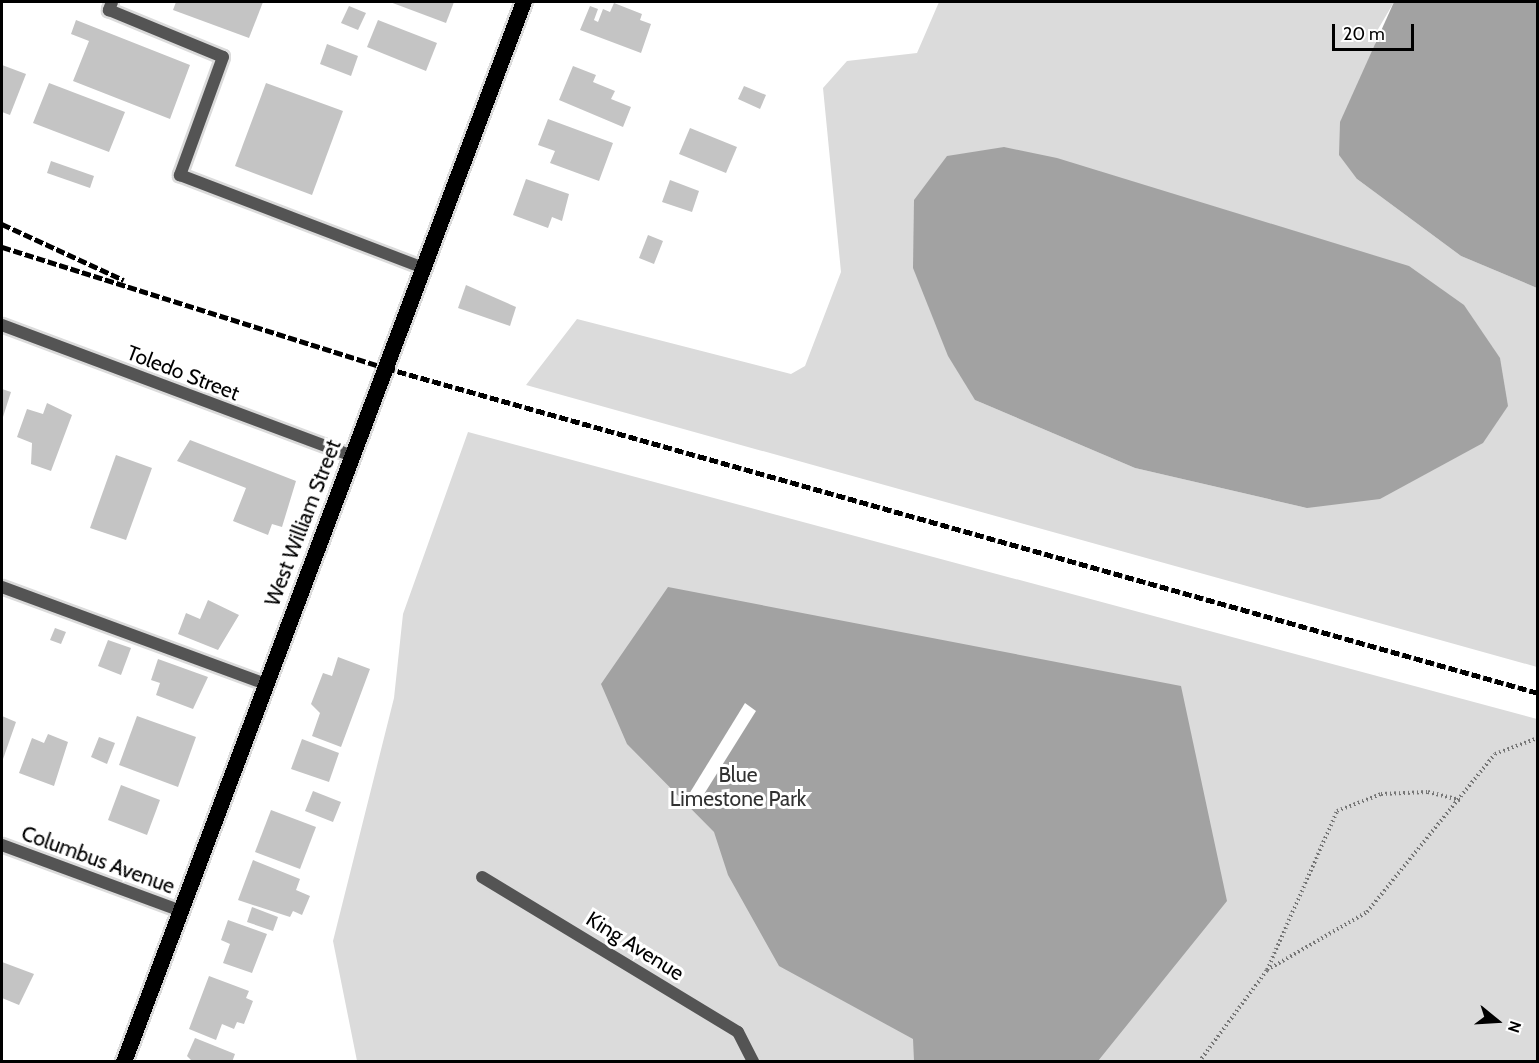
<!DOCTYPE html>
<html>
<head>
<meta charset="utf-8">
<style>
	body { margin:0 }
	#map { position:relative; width:1539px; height:1063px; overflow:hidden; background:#fff; font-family:Cabin,sans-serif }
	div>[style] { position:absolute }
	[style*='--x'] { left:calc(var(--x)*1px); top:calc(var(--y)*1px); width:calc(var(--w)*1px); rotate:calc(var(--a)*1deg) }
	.green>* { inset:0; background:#dbdbdb }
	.water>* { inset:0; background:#a2a2a2 }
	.pier>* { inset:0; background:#fff }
	.building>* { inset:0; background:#c4c4c4 }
	.path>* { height:4px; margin-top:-2px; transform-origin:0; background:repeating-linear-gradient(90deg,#767676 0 1.5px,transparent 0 4.5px) }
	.roads { filter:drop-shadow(2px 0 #dbdbdb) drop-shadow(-2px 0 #dbdbdb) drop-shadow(0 2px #dbdbdb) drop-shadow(0 -2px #dbdbdb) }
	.service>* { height:12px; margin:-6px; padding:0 6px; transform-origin:6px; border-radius:6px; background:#545454 }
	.minor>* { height:12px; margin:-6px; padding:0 6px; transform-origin:6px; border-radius:6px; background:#545454 }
	.trunk>* { height:16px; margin:-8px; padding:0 8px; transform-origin:8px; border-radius:8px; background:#000 }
	.rail>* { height:4.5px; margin-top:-2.25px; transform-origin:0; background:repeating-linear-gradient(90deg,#000 0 9px,transparent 0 12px) }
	span { translate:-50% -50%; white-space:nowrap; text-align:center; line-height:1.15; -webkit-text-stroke:6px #fff; paint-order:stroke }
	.street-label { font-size:21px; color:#000 }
	.park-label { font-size:21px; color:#323232 }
	.frame { position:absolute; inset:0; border:3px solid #000; pointer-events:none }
	.north { position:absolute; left:1467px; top:991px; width:60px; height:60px; -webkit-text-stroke:4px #fff; paint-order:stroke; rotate:108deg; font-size:16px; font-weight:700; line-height:24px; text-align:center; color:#000 }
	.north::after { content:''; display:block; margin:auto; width:21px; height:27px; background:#000; clip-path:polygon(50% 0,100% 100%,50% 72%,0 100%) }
	.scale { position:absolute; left:1332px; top:24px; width:82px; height:27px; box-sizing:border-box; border:3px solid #000; border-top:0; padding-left:8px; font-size:18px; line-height:21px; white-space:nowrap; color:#000; -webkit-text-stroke:4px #fff; paint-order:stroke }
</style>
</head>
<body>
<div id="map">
	<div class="green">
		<i style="clip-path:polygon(evenodd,939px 2px,1394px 2px,1377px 31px,1357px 179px,1461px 256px,1537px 288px,1537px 667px,526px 385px,577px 319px,791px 374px,805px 366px,841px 272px,823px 88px,847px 61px,917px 53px,939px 2px,975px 400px,1307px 508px,1135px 468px,975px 400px)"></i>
		<i style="clip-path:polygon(468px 432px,1537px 719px,1537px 1061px,357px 1061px,333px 941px,394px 698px,403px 614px)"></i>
	</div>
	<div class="water">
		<i style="clip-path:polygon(1394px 2px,1537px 2px,1537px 288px,1461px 256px,1357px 179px,1339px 155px,1340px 122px)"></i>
		<i style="clip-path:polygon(1004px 147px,1057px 158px,1409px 266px,1464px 305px,1500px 358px,1508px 406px,1483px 443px,1380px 499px,1307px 508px,1135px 468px,975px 400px,948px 356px,913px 268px,914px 200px,947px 156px)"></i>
		<i style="clip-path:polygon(668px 587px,1181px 686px,1227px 901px,1098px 1061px,914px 1061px,913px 1039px,779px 966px,728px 875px,714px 832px,627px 744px,601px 684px)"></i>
	</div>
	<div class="pier">
		<i style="clip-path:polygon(745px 703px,756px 711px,696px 807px,686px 799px)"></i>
	</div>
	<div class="building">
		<i style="clip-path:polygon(176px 2px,263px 2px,249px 38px,173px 10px)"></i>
		<i style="clip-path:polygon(390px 2px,454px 2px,446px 23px)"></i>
		<i style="clip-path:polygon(614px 3px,642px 14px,640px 20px,651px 24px,641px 53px,580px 30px,590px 6px,598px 9px,594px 20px,598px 22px,603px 9px,610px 12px)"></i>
		<i style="clip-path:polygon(349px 6px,366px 13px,358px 30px,341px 23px)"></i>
		<i style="clip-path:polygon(76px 20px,190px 65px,170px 119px,73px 81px,89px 41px,71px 34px)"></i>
		<i style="clip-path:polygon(378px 20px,437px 43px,426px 71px,367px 47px)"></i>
		<i style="clip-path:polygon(327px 44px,358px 56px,351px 76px,320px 64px)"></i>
		<i style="clip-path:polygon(2px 65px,26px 74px,10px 115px,2px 112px)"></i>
		<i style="clip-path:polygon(573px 66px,596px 75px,593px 82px,615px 91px,611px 99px,631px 107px,623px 127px,559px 100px)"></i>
		<i style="clip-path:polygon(49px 83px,125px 112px,109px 152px,33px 123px)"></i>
		<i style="clip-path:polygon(266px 83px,343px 111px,312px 195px,235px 166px)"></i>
		<i style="clip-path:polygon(744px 86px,766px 95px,760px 109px,738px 99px)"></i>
		<i style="clip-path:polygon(548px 119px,613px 143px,599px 181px,550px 163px,555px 151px,538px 145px)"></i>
		<i style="clip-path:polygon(690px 128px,737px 147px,726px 173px,679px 154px)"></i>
		<i style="clip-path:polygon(51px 161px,94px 176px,90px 188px,47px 173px)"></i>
		<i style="clip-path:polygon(526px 179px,569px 194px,562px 221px,552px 217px,548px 228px,513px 215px)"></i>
		<i style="clip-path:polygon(670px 180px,699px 191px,692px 212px,662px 202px)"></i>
		<i style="clip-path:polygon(648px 235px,663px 241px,654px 264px,639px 258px)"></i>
		<i style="clip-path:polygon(466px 285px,516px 307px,510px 326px,458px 308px)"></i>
		<i style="clip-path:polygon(2px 389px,11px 392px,2px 420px)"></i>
		<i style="clip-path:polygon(47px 403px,72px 415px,51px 471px,31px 464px,32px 443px,17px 437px,27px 409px,43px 414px)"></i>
		<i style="clip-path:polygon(190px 440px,296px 481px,282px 527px,272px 524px,268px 535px,233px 521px,246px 488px,177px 461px)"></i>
		<i style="clip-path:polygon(116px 455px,152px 468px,126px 540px,90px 528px)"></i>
		<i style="clip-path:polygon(208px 600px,239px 615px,218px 650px,178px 634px,186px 613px,200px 619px)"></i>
		<i style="clip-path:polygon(55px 628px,66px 632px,61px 644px,50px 640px)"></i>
		<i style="clip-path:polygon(108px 640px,131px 648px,121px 675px,98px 666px)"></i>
		<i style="clip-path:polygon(338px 657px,370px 669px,341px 747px,312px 736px,320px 713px,311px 704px,323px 673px,332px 676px)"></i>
		<i style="clip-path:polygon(158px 659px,208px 677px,193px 709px,156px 695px,160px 683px,151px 680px)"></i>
		<i style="clip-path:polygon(2px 716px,16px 722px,2px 762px)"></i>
		<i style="clip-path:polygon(137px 716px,196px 737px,178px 787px,119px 765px)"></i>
		<i style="clip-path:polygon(48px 734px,68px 742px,54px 786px,19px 773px,32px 738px,44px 743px)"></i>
		<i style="clip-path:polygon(99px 737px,115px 743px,107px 764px,91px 757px)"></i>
		<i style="clip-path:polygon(302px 739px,339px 753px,329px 782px,291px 769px)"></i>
		<i style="clip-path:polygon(121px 785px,160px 800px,147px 835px,108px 820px)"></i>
		<i style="clip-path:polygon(313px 791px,341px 802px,333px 822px,305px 811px)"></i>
		<i style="clip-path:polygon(271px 810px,316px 827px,300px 869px,255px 852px)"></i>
		<i style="clip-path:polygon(253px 860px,300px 879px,296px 890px,310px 896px,302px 915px,293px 911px,290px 917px,238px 900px)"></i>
		<i style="clip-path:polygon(252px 907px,278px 917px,273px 931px,247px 922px)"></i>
		<i style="clip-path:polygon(228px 920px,267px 934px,252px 973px,223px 963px,230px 944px,221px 940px)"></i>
		<i style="clip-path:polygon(2px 962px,34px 974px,19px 1005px,2px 998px)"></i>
		<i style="clip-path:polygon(209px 976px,249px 991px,246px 998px,253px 1001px,244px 1024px,237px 1022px,234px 1029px,222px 1024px,216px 1040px,189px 1029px)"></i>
		<i style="clip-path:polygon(195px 1038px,235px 1054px,232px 1062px,193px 1062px,187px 1056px)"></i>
	</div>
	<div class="path">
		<i style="--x:1267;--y:970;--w:174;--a:-66.2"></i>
		<i style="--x:1337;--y:811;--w:47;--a:-21.1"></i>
		<i style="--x:1381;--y:794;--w:47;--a:-2.4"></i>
		<i style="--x:1428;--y:792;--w:34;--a:14"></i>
		<i style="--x:1199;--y:1062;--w:114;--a:-53.5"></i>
		<i style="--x:1267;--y:970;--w:116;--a:-30.1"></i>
		<i style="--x:1367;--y:912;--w:203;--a:-51"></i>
		<i style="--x:1495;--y:754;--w:46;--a:-20.4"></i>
	</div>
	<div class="roads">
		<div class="service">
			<i style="--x:112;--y:2;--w:9;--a:111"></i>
			<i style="--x:109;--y:10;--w:123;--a:22.4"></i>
			<i style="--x:223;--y:57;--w:126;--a:110"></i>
			<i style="--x:180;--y:175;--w:261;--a:20.9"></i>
			<i style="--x:2;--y:587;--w:281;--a:20.2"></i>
		</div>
		<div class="minor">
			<i style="--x:2;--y:325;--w:374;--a:20.5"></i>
			<i style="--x:2;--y:845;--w:191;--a:20.2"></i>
			<i style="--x:482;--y:877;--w:299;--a:31.2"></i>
			<i style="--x:738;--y:1032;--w:34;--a:63"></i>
		</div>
		<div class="trunk">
			<i style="--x:124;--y:1062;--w:1133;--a:-69.33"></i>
		</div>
	</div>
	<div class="rail">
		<i style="--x:2;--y:224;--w:134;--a:24.7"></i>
		<i style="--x:2;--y:247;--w:403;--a:17.5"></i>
		<i style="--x:386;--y:368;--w:1197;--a:15.75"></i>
	</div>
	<div class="street-label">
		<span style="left:183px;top:373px;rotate:21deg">Toledo Street</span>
		<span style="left:303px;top:523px;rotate:-69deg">West William Street</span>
		<span style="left:98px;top:860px;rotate:20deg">Columbus Avenue</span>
		<span style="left:635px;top:946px;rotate:32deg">King Avenue</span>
	</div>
	<div class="park-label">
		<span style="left:738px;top:787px">Blue<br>Limestone Park</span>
	</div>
	<div class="frame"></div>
	<div class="north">N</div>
	<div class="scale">20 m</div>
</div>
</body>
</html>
